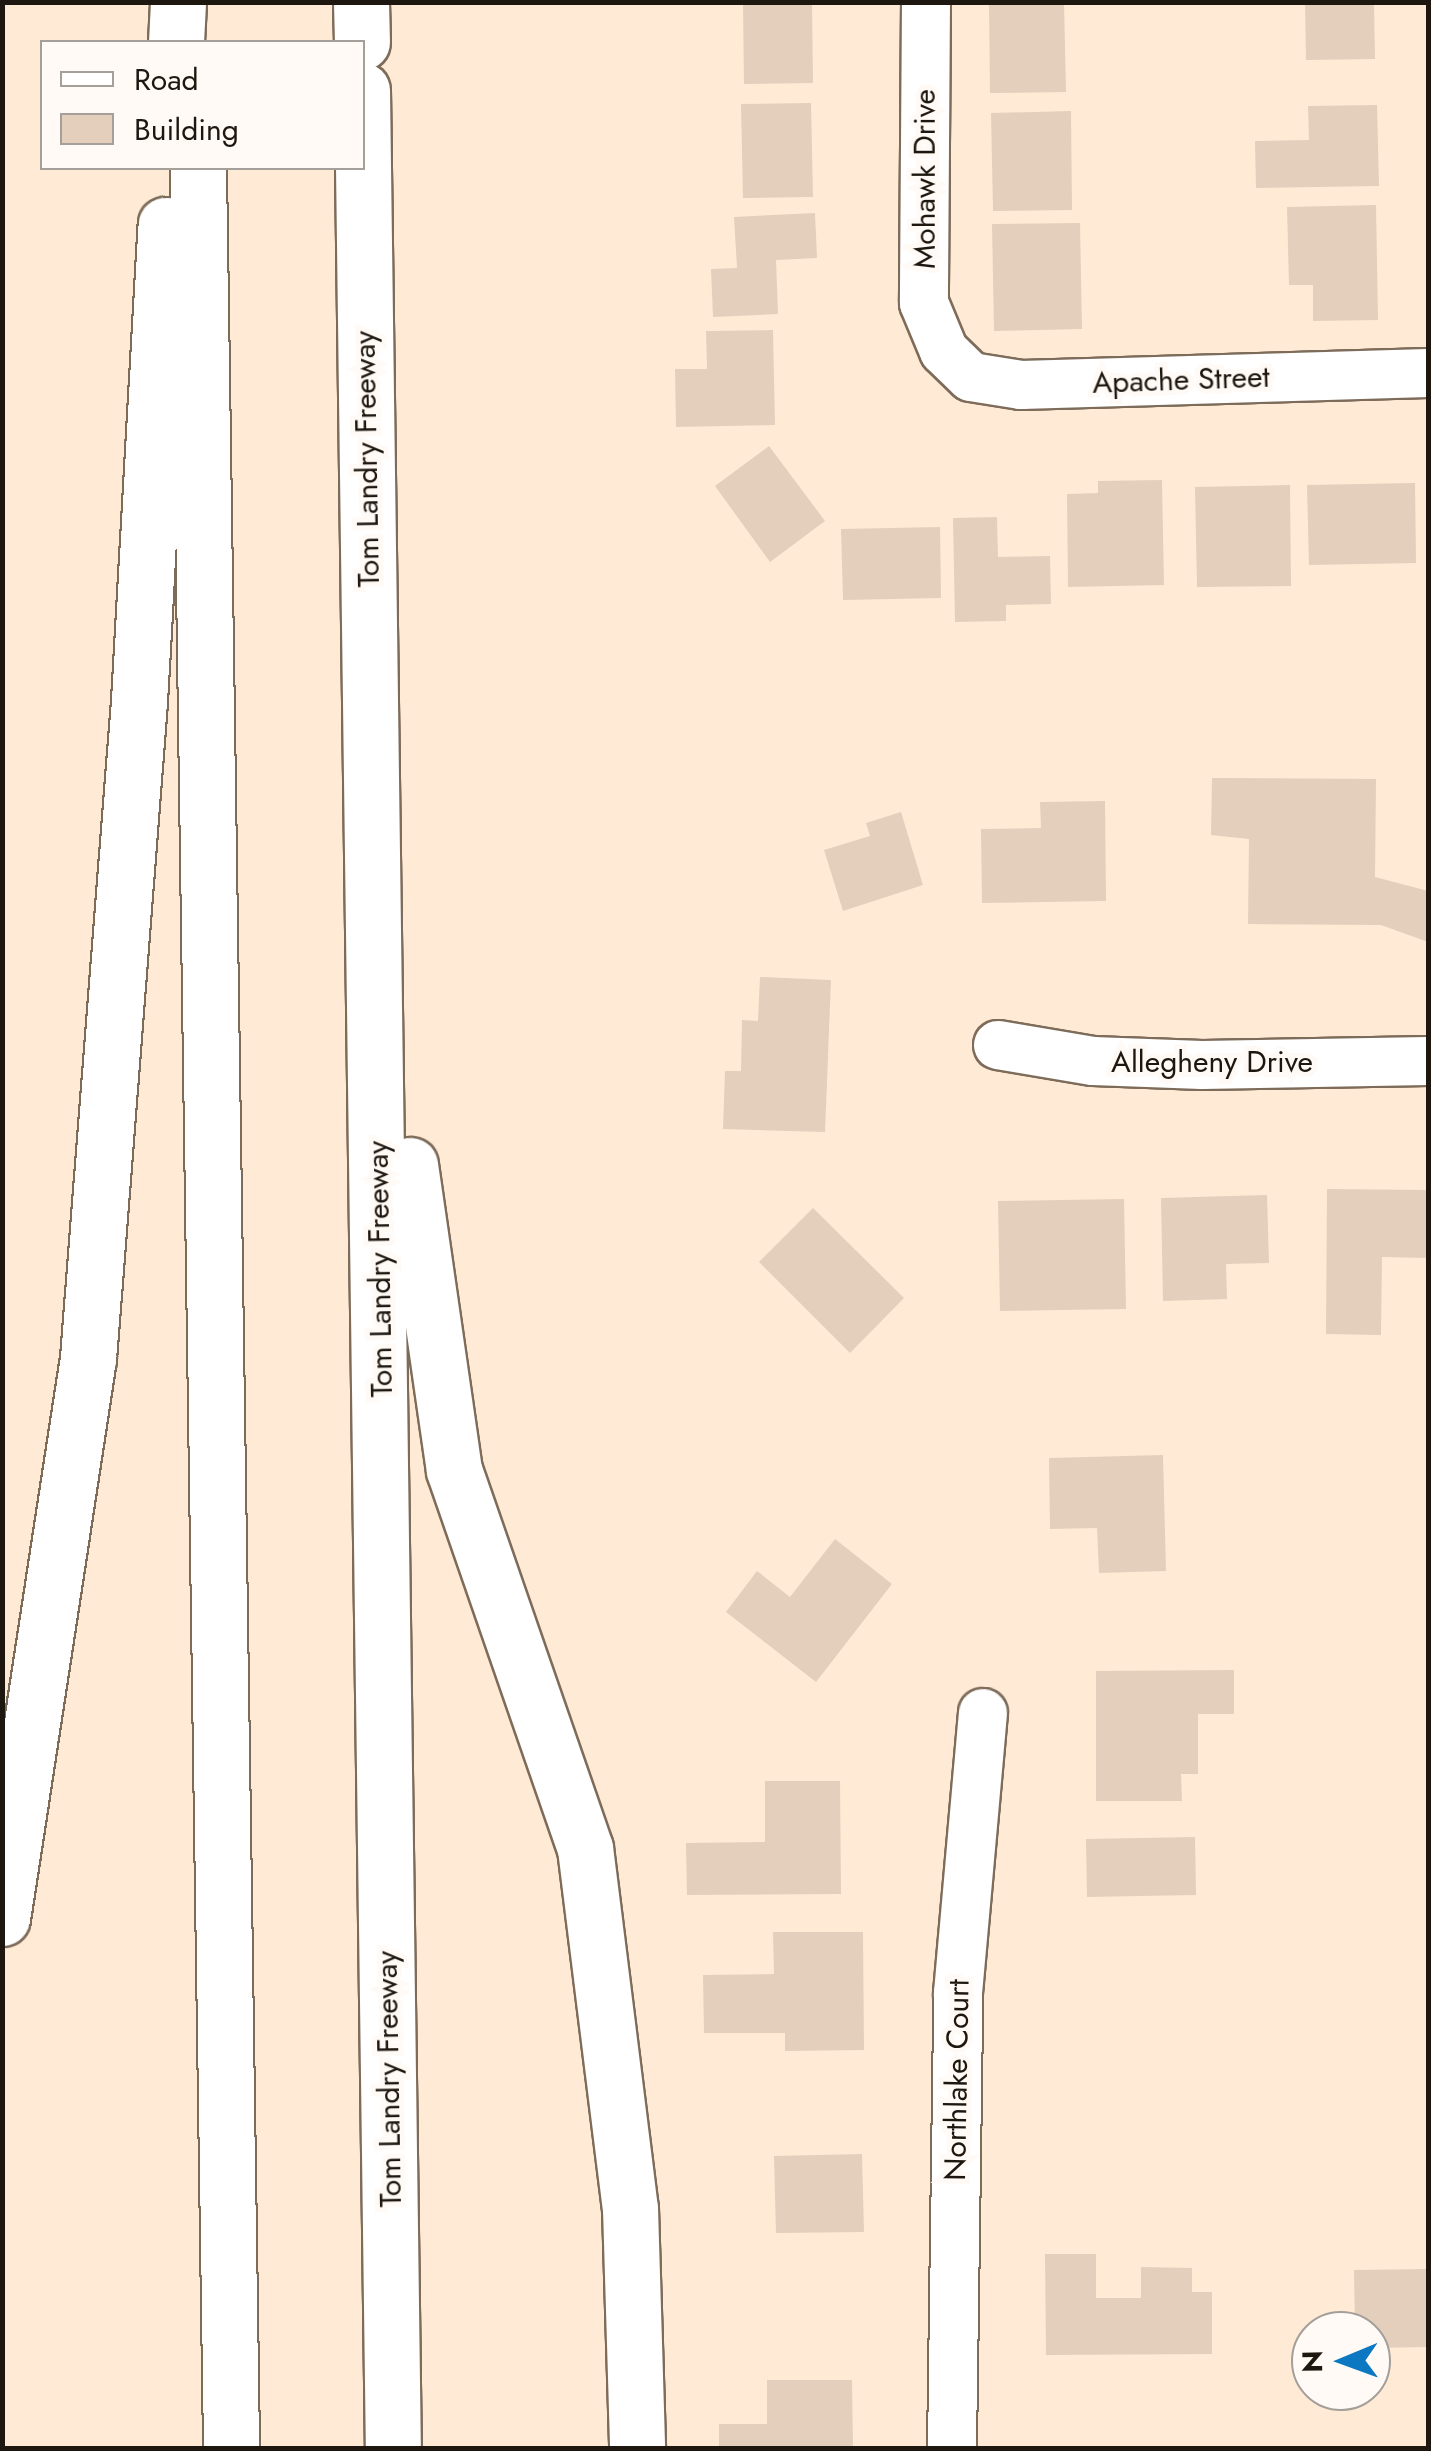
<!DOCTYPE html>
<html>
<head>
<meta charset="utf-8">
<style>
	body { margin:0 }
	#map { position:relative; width:1431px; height:2451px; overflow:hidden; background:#ffead6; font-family:Jost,sans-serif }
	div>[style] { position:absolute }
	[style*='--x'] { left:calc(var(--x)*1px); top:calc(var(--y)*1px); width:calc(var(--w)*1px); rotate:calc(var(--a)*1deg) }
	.building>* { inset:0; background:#e3cfbb }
	.roads { filter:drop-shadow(2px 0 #7e6c5a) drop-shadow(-2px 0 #7e6c5a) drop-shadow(0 2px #7e6c5a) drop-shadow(0 -2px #7e6c5a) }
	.minor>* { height:48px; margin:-24px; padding:0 24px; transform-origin:24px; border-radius:24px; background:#fff }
	.motorway>* { height:55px; margin:-27.5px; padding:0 27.5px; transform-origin:27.5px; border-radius:27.5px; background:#fff }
	span { translate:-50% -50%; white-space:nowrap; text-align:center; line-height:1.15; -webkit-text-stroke:10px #fffaf6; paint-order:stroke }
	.street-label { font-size:30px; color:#1e1710 }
	.frame { position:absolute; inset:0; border:5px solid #1e1710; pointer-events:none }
	.legend { position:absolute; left:40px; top:40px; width:325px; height:130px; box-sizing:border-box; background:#fffaf6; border:2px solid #a59f9a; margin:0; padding:12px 18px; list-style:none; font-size:30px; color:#1e1710 }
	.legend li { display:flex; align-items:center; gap:20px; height:50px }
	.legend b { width:50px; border:2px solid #a59f9a }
	.north { position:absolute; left:1291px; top:2311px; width:100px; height:100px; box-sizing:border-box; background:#fffaf6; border:2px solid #a59f9a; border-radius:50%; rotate:269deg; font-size:28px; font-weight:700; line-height:40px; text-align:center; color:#1e1710 }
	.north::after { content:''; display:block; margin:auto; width:35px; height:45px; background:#0d78c2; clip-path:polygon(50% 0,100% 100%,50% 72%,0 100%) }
</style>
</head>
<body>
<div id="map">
	<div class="building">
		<i style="clip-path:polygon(743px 2px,812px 2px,813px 83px,744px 84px)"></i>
		<i style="clip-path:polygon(989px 2px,1064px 2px,1066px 92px,990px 93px)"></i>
		<i style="clip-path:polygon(1305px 2px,1374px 2px,1375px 59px,1306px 60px)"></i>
		<i style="clip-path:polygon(811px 103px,813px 197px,743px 198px,741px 104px)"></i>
		<i style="clip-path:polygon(1377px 105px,1379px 186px,1256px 188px,1255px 141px,1309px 140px,1308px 106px)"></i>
		<i style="clip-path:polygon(1071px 111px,1072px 210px,993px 211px,991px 113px)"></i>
		<i style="clip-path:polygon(1376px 205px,1378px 320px,1313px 321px,1313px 285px,1289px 285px,1287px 207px)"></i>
		<i style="clip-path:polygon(815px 213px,817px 258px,776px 260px,778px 314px,713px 317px,711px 269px,737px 268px,734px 217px)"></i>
		<i style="clip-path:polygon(1080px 223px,1082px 329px,994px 331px,992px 224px)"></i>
		<i style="clip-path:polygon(773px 330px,775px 425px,676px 427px,675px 369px,707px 369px,706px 331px)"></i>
		<i style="clip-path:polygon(769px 446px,825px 521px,770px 562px,715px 486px)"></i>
		<i style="clip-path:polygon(1162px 480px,1164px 585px,1068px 587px,1067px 494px,1098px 493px,1098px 481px)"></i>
		<i style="clip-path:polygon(1415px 483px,1416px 563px,1309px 565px,1307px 485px)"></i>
		<i style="clip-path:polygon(1290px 485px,1291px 586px,1197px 587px,1195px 487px)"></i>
		<i style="clip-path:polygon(997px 517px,998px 557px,1050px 556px,1051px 604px,1006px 605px,1006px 621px,955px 622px,953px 518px)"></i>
		<i style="clip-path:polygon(940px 527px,941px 598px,843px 600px,841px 529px)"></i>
		<i style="clip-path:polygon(1212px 778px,1376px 779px,1375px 877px,1428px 891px,1428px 942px,1381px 925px,1248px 924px,1249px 839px,1211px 835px)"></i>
		<i style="clip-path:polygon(1105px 801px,1106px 901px,982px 903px,981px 829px,1041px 828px,1040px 802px)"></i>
		<i style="clip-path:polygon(901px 812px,923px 885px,843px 911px,824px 850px,870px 836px,866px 823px)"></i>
		<i style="clip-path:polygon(760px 977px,831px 980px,825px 1132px,723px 1129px,725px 1071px,741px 1071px,742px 1020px,758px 1021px)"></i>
		<i style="clip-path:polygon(1327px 1189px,1428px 1190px,1428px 1258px,1382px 1257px,1381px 1335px,1326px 1334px)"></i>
		<i style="clip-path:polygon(1267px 1195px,1269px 1263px,1226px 1264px,1227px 1299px,1163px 1301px,1161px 1198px)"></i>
		<i style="clip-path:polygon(1124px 1199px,1126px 1309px,1000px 1311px,998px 1201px)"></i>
		<i style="clip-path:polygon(813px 1208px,904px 1298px,850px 1353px,759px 1262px)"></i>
		<i style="clip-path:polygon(1163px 1455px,1166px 1571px,1099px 1573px,1097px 1528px,1050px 1529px,1049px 1458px)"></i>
		<i style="clip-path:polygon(835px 1539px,892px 1584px,816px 1682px,726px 1612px,757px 1571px,790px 1597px)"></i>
		<i style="clip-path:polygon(1234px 1670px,1234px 1714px,1198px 1714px,1198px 1774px,1181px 1774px,1182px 1801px,1096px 1801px,1096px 1671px)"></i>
		<i style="clip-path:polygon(765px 1781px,840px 1781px,841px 1894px,687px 1895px,686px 1843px,765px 1842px)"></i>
		<i style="clip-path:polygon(1195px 1837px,1196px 1895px,1087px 1897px,1086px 1839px)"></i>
		<i style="clip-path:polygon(773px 1932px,863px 1932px,864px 2050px,785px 2051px,785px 2033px,704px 2033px,703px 1975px,774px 1974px)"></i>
		<i style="clip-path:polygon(862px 2154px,864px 2232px,776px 2233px,774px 2156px)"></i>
		<i style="clip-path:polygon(1045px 2254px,1096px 2254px,1096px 2298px,1141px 2298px,1141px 2267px,1192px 2268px,1192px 2292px,1212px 2292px,1212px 2354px,1046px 2355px)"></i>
		<i style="clip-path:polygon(1428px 2269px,1428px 2347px,1371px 2348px,1371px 2331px,1355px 2331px,1354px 2270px)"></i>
		<i style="clip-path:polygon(767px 2380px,852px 2380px,853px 2448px,719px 2448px,719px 2424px,767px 2424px)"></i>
	</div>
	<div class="roads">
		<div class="minor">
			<i style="--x:926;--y:2;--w:301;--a:90.4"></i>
			<i style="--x:924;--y:303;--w:52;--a:67.4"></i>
			<i style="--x:944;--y:351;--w:37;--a:44"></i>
			<i style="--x:971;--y:377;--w:51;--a:9.1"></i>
			<i style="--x:1021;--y:385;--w:407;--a:-1.7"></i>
			<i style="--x:998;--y:1045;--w:96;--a:9.6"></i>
			<i style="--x:1093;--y:1061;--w:109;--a:2.1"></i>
			<i style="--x:1202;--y:1065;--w:226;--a:-1"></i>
			<i style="--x:952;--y:2448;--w:455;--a:-89.2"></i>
			<i style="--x:958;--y:1993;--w:281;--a:-84.9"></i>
		</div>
		<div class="motorway">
			<i style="--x:361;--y:2;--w:40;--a:88.6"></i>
			<i style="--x:176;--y:42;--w:40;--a:-87.1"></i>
			<i style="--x:362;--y:90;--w:2358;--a:89.25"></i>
			<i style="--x:198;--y:168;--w:2280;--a:89.17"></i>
			<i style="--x:410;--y:1165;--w:308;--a:81.8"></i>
			<i style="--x:454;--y:1470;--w:400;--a:70.9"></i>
			<i style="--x:585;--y:1848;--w:363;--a:82.9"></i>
			<i style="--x:630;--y:2208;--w:240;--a:88.3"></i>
			<i style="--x:2;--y:1918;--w:567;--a:-81.27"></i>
			<i style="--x:88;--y:1358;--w:659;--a:-85.56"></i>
			<i style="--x:139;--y:701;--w:477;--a:-86.8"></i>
		</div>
	</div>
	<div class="street-label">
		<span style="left:925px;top:179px;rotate:-90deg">Mohawk Drive</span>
		<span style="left:1181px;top:380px;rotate:-2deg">Apache Street</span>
		<span style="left:367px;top:459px;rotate:-91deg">Tom Landry Freeway</span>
		<span style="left:1212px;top:1062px">Allegheny Drive</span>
		<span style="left:380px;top:1269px;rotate:-91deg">Tom Landry Freeway</span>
		<span style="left:389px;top:2079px;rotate:-91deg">Tom Landry Freeway</span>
		<span style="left:957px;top:2080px;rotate:-89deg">Northlake Court</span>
	</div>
	<div class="frame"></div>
	<ul class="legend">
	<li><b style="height:12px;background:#fff"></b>Road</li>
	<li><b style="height:28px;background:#e3cfbb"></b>Building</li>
	</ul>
	<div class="north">N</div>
</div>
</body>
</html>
